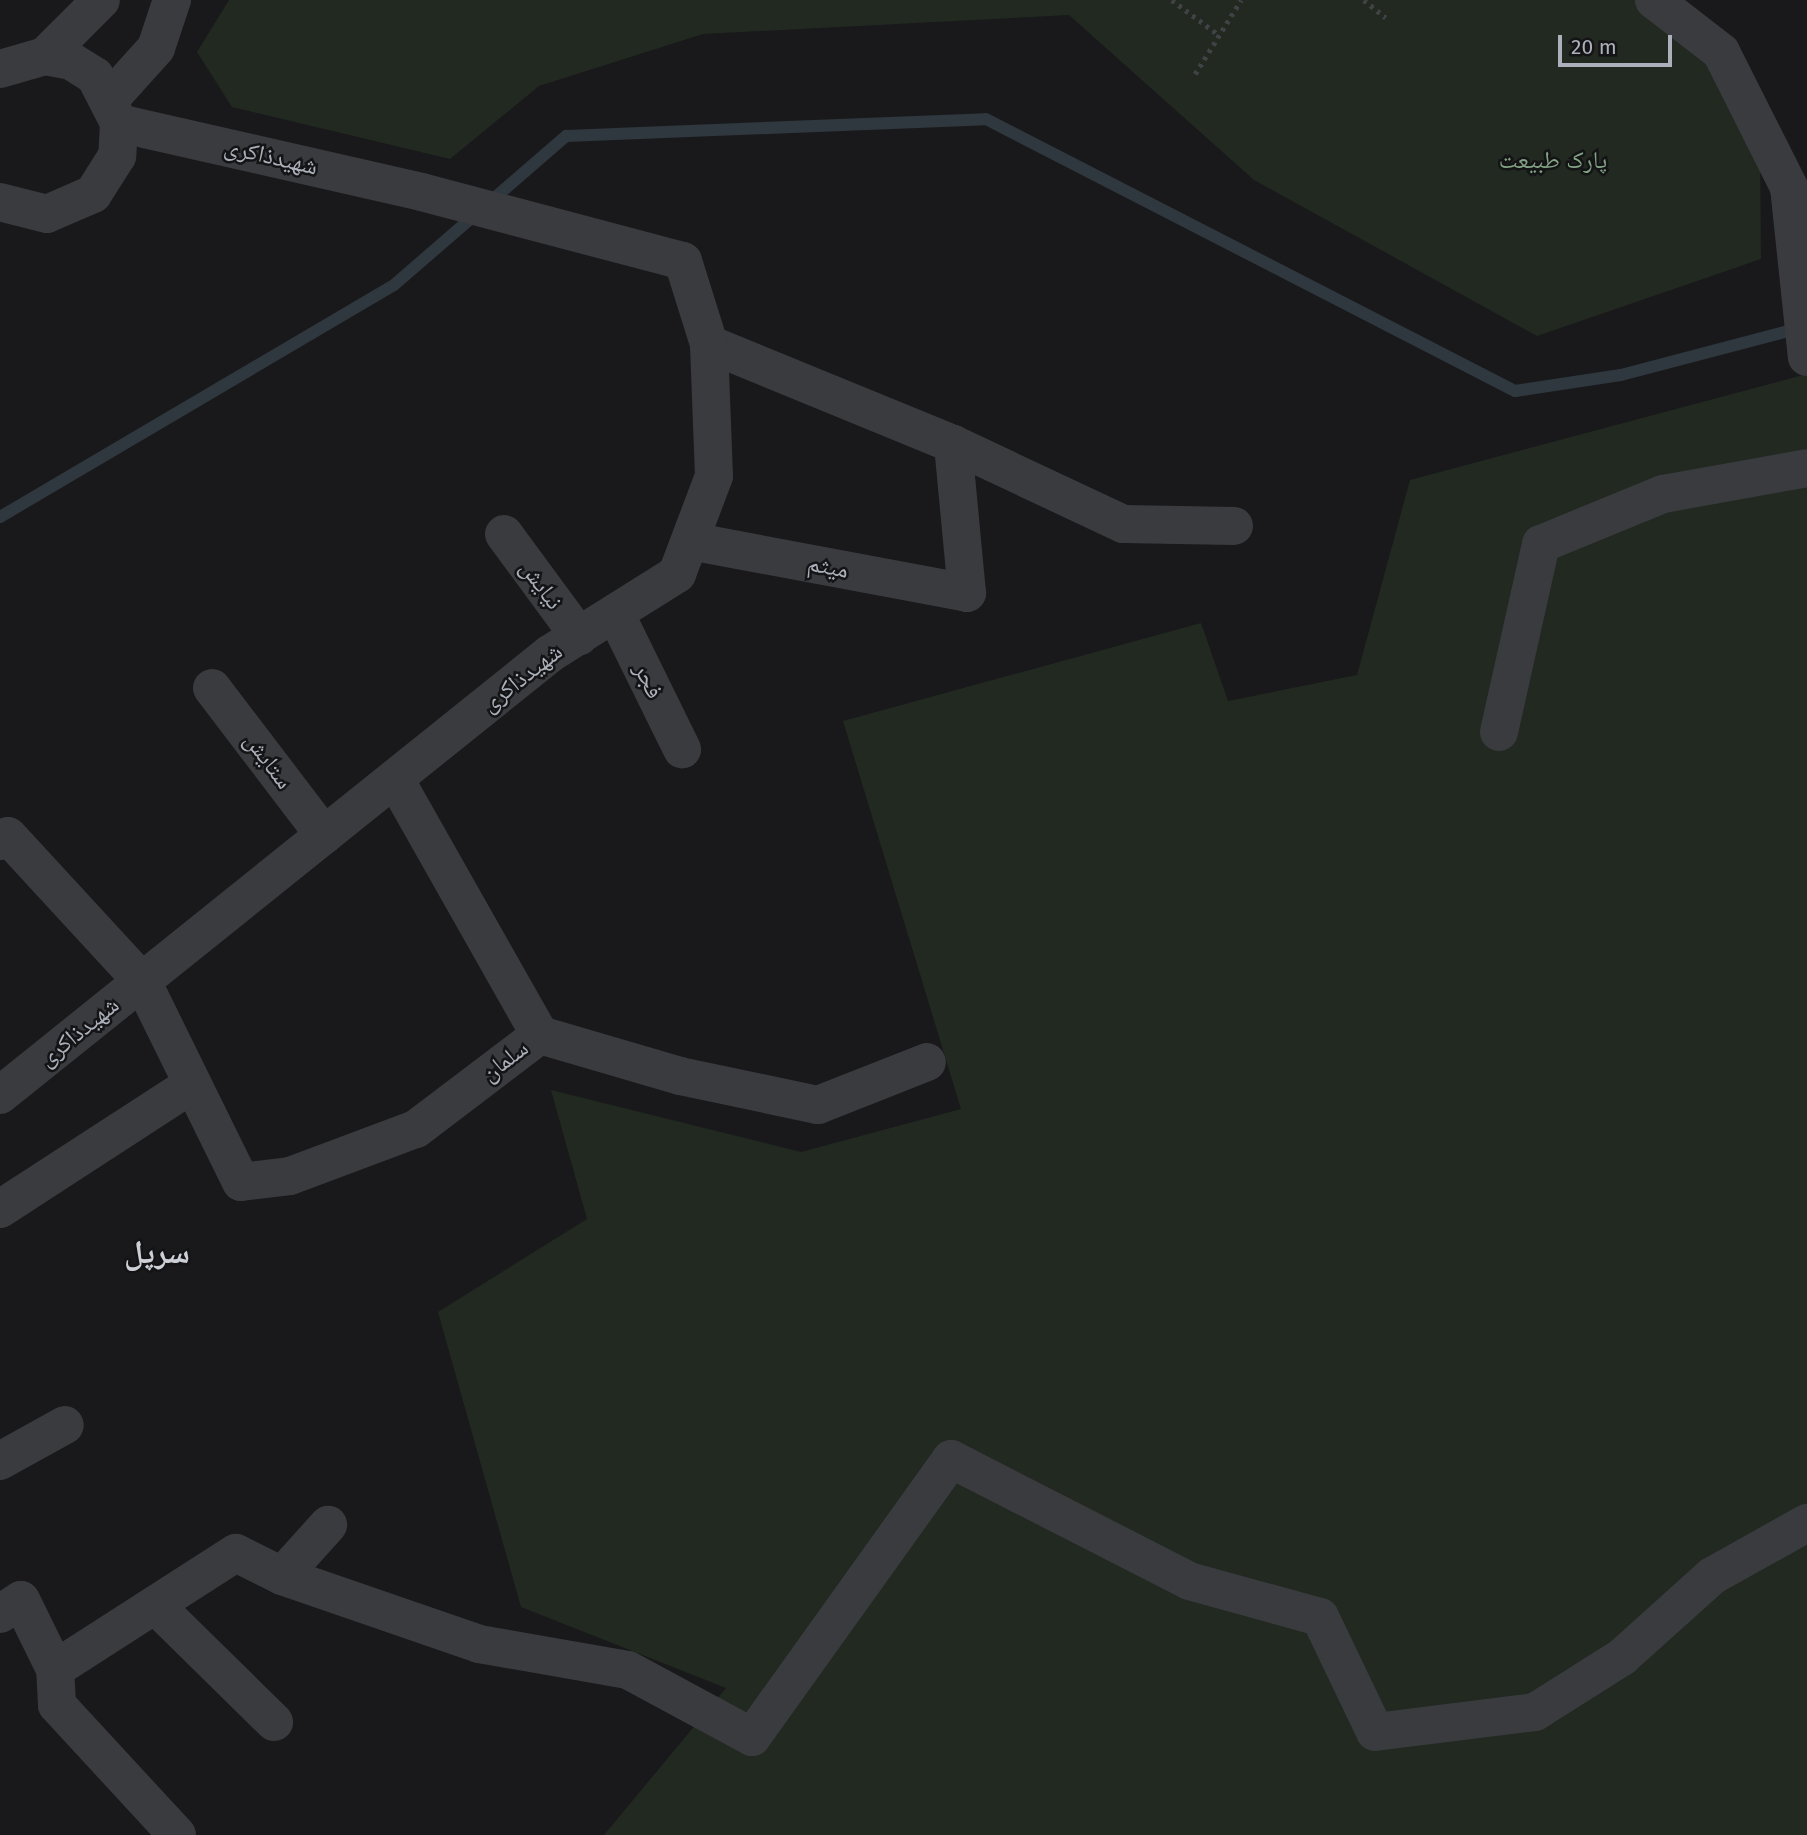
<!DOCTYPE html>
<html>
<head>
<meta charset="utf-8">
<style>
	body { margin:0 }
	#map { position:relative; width:1807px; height:1835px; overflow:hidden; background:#19191b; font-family:"Fira Sans","Noto Naskh Arabic",sans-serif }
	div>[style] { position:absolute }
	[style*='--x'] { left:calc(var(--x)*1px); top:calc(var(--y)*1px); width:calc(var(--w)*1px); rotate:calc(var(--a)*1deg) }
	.green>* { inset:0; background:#212921 }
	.stream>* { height:12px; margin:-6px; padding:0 6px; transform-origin:6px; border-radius:6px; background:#2f383e }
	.path>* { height:4.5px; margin-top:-2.25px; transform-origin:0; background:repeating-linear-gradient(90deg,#404246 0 3.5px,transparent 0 8.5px) }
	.minor>* { height:38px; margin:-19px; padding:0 19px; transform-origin:19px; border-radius:19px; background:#3a3b3f }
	span { translate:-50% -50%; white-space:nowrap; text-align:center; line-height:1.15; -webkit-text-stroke:5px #141416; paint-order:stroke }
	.street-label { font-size:24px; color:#abb0ba }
	.park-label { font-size:24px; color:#83a484 }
	.district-label { font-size:32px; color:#cccfd6; font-weight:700 }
	.scale { position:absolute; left:1558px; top:35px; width:114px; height:32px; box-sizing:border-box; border:4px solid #abb0ba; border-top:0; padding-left:9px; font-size:21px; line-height:24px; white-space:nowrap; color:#abb0ba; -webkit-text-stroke:5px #141416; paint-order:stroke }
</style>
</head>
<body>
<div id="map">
	<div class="green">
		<i style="clip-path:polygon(229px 0,1642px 0,1718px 75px,1760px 145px,1761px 259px,1537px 336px,1254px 180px,1069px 15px,703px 34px,539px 86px,450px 159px,232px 107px,197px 52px)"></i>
		<i style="clip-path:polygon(1807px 374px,1807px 1835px,604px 1835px,726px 1688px,521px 1607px,438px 1312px,587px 1219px,551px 1090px,801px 1152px,961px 1109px,843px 721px,1201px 623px,1228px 701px,1357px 675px,1410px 480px)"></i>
	</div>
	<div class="stream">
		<i style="--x:0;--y:517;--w:457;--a:-30.5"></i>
		<i style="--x:394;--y:285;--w:228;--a:-40.9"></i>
		<i style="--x:566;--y:136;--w:420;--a:-2.3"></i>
		<i style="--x:986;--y:119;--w:595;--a:27.21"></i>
		<i style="--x:1515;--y:391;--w:107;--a:-8.6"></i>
		<i style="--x:1621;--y:375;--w:185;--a:-14.7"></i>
	</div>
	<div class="path">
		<i style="--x:1172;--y:0;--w:59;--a:36.7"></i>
		<i style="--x:1364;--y:0;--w:28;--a:39"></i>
		<i style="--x:1195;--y:74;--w:87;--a:-58.1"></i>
	</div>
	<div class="minor">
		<i style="--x:1654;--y:0;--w:85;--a:37.8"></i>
		<i style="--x:1721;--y:52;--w:151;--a:63.3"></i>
		<i style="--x:1789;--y:187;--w:171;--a:84"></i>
		<i style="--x:45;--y:56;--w:79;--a:-45"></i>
		<i style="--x:0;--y:69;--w:47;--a:-16.1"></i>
		<i style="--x:45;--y:56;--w:26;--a:11"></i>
		<i style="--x:71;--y:61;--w:28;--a:32"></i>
		<i style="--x:95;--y:76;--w:53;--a:62.9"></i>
		<i style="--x:119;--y:123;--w:33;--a:93"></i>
		<i style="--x:117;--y:156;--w:45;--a:122.3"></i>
		<i style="--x:93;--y:194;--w:50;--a:156.5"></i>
		<i style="--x:47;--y:214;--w:49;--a:-165.7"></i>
		<i style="--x:111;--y:98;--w:67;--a:-48"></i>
		<i style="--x:156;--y:48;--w:51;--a:-71.6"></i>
		<i style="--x:709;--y:344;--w:264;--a:22.3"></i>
		<i style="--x:953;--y:444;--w:188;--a:25.2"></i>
		<i style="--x:1123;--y:524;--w:111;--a:1"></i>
		<i style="--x:504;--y:534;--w:127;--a:53.7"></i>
		<i style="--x:690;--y:541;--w:282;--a:10.6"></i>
		<i style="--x:967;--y:593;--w:150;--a:-95.4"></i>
		<i style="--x:615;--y:613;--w:152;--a:63.8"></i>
		<i style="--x:212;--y:688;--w:185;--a:52.7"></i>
		<i style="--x:1499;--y:732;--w:193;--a:-77.4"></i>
		<i style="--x:1541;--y:544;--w:132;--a:-22.3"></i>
		<i style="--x:1663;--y:494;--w:146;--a:-10.2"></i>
		<i style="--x:395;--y:779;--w:294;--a:60.5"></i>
		<i style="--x:0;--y:841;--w:9;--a:-32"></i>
		<i style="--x:8;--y:836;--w:197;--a:47.3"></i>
		<i style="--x:142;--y:981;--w:224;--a:63.8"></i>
		<i style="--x:241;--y:1182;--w:49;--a:-7"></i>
		<i style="--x:290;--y:1176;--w:134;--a:-20.5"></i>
		<i style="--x:416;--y:1129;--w:156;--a:-37.2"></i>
		<i style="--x:540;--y:1035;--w:146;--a:16.3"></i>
		<i style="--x:680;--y:1076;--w:141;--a:11.9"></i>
		<i style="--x:818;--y:1105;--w:117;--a:-21.5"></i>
		<i style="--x:0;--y:1095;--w:706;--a:-38.74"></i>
		<i style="--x:551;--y:653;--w:149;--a:-32.1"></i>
		<i style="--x:677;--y:574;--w:105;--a:-69.3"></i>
		<i style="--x:714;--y:476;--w:132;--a:-92.2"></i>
		<i style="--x:709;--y:344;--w:87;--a:-107.4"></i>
		<i style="--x:683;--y:261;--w:270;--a:-165.2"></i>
		<i style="--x:422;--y:192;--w:311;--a:-167.2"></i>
		<i style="--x:0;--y:1209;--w:228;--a:-33"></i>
		<i style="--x:0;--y:1461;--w:74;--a:-29"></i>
		<i style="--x:282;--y:1576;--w:69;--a:-48"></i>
		<i style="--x:155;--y:1605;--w:167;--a:44.5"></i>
		<i style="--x:0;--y:1614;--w:25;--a:-34"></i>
		<i style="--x:21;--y:1600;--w:77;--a:63.8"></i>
		<i style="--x:177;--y:1835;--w:177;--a:-132.7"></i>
		<i style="--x:57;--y:1705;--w:36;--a:-93"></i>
		<i style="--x:55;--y:1669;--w:215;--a:-32.7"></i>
		<i style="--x:236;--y:1553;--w:51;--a:26.6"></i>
		<i style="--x:282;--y:1576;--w:208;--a:19"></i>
		<i style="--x:479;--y:1644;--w:151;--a:9.9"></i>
		<i style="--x:628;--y:1670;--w:141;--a:28.4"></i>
		<i style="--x:752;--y:1737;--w:342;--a:-54.4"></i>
		<i style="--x:951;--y:1459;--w:267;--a:27.1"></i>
		<i style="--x:1189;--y:1581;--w:136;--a:15.4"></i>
		<i style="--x:1320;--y:1617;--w:127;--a:64.4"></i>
		<i style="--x:1375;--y:1732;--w:161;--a:-7.1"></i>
		<i style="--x:1535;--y:1712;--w:103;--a:-32.3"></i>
		<i style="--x:1622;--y:1657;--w:121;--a:-42"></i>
		<i style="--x:1712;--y:1576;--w:109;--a:-29.2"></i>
	</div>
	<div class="street-label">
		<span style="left:271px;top:157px;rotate:13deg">شهیدذاکری</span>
		<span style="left:828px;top:567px;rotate:11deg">میثم</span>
		<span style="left:541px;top:585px;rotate:54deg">نیایش</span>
		<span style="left:522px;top:678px;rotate:-38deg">شهیدذاکری</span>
		<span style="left:648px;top:681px;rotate:64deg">فجر</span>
		<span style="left:268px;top:761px;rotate:53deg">ستایش</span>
		<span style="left:79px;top:1032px;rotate:-39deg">شهیدذاکری</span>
		<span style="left:505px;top:1061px;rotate:-37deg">سلمان</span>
	</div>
	<div class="park-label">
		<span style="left:1553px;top:161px">پارک طبیعت</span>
	</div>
	<div class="district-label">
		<span style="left:157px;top:1252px">سرپل</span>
	</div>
	<div class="scale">20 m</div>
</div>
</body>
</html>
